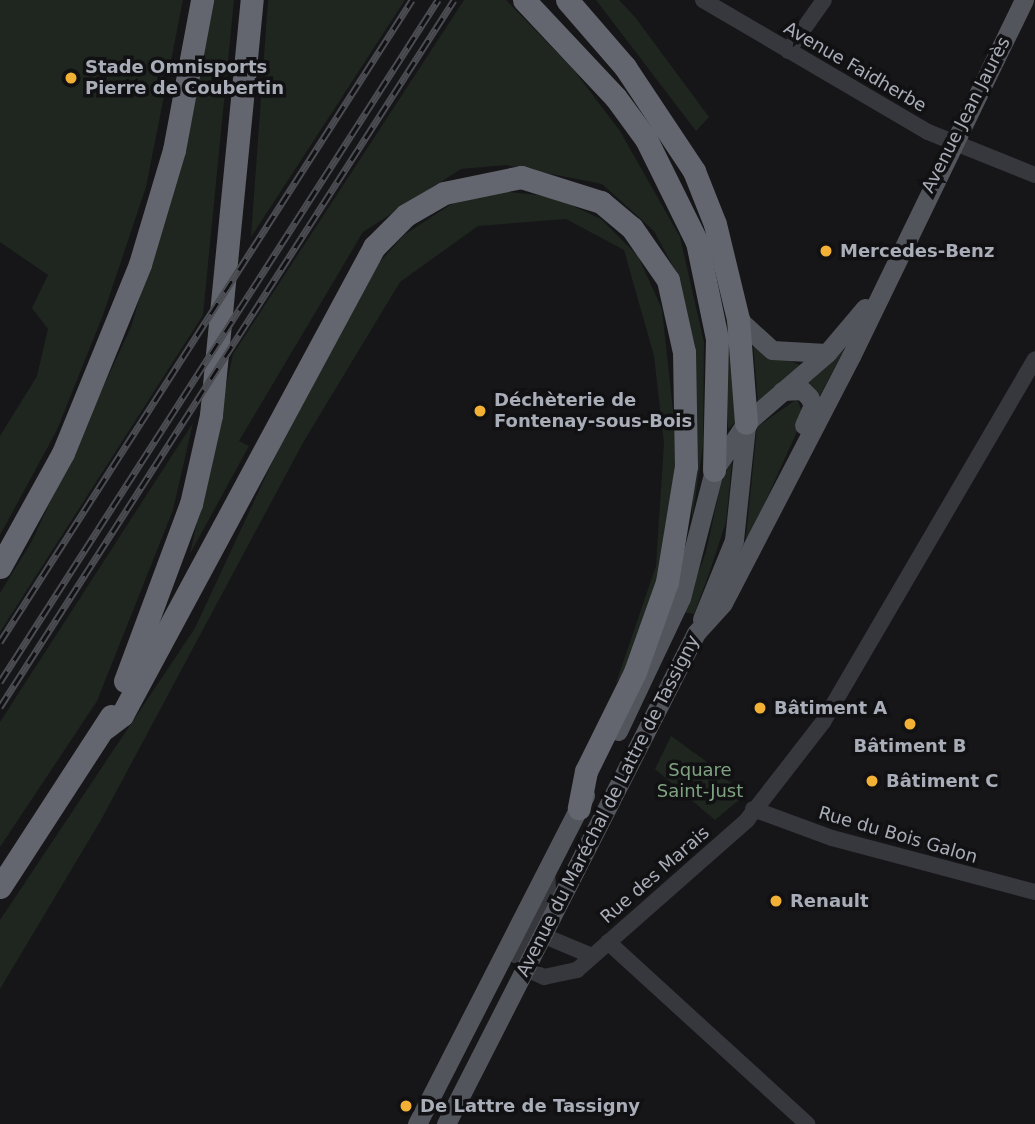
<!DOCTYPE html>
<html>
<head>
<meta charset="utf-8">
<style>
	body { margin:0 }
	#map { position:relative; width:1035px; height:1124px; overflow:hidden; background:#161618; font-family:"DejaVu Sans",sans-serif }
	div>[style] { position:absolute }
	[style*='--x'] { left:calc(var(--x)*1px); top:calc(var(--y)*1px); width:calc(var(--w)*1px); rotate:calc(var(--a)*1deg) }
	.green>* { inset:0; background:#1e261f }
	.minor>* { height:16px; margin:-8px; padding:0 8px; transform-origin:8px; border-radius:8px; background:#37383d }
	.major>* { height:19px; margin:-9.5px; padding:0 9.5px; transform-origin:9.5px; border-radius:9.5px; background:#53555c }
	.highway>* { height:23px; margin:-11.5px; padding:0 11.5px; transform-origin:11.5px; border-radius:11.5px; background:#63666e }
	.rail>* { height:7px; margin-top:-3.5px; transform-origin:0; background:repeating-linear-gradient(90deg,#111113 0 13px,#4a4c52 0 26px); box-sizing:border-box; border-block:2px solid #4a4c52 }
	.dots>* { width:19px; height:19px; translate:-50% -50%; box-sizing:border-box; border:4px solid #111113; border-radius:50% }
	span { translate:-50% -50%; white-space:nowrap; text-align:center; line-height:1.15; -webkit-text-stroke:7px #111113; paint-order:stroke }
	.street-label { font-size:18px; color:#a8adb8 }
	.poi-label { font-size:18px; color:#a8adb8; font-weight:700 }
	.left { translate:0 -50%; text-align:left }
	.park-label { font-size:18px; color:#7fa381 }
</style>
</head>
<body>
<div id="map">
	<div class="green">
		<i style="clip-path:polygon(0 0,183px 0,146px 187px,103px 315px,57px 430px,0 535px,0 436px,37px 376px,48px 329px,32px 308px,48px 275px,0 242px)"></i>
		<i style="clip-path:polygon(209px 0,234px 0,203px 315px,0 632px,0 593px,32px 541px,131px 327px,174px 184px)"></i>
		<i style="clip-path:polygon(268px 0,405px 0,251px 237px)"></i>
		<i style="clip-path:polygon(464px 0,506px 0,573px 69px,620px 131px,680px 237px,704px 342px,703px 445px,692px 520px,694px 384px,690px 327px,675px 270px,654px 231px,602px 184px,506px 165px,461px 169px,363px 232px,239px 441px,249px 446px,190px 554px,233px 354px)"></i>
		<i style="clip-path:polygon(596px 0,619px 0,635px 17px,709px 117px,696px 131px)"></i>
		<i style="clip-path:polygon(494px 190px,554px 197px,601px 219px,638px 256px,662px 309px,679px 465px,670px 537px,635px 660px,616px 683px,656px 566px,664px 443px,654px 356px,624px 250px,566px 219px,478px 226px,400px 282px,304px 441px,101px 820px,0 989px,0 920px,195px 628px,298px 407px,377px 265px,404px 235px,453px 203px)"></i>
		<i style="clip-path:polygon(732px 331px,735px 423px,728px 429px,725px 333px)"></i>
		<i style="clip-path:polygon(753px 344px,800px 365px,758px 402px)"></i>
		<i style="clip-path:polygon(844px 350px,819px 397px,807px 382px)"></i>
		<i style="clip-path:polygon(797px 399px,804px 416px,745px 547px,757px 427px)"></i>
		<i style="clip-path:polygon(193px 423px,173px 510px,97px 701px,0 847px,0 722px)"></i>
		<i style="clip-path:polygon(732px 462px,726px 522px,709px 574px,694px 614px,683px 612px,706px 552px,722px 478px)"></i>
		<i style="clip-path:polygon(671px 736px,703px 759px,745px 795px,715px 820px,655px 769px)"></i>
	</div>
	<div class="minor">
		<i style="--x:703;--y:0;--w:261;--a:30.4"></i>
		<i style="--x:928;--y:132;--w:115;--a:21.9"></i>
		<i style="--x:788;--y:51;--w:62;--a:-54.8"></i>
		<i style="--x:753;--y:809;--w:84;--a:20.2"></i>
		<i style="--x:832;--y:838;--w:210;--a:14.9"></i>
		<i style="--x:547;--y:870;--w:22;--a:87"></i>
		<i style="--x:548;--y:892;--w:69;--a:116.6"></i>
		<i style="--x:517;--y:954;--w:16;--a:63"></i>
		<i style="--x:524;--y:968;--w:22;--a:24"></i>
		<i style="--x:544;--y:977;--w:34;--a:-12"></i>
		<i style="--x:577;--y:970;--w:227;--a:-41.4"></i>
		<i style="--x:747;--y:820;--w:124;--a:-52.2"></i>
		<i style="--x:823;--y:722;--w:420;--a:-59.7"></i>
		<i style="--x:542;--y:935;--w:54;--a:22.8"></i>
		<i style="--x:608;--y:942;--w:270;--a:42.4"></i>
	</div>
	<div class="major">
		<i style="--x:738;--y:319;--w:46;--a:42.4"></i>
		<i style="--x:772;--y:350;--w:54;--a:3.2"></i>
		<i style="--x:782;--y:391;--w:20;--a:-3"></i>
		<i style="--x:802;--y:390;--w:10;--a:45"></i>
		<i style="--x:809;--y:397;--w:9;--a:63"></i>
		<i style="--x:813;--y:405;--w:22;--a:114"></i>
		<i style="--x:702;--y:619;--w:85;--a:-67.9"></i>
		<i style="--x:734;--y:540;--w:116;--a:-84"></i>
		<i style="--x:618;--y:731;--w:147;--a:-64.7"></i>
		<i style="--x:681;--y:598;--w:132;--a:-75.5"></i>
		<i style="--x:714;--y:470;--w:57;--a:-55.8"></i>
		<i style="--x:746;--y:423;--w:107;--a:-40.8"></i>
		<i style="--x:827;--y:353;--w:59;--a:-49.8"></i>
		<i style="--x:417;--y:1124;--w:369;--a:-62.9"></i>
		<i style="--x:446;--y:1124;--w:551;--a:-63.02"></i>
		<i style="--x:696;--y:633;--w:40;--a:-48"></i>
		<i style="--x:723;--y:603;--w:278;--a:-62.6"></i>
		<i style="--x:851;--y:356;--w:396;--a:-64.1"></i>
	</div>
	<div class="highway">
		<i style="--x:524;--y:0;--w:134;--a:46.8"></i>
		<i style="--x:616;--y:98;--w:51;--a:53.8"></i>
		<i style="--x:646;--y:139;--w:115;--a:63.7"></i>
		<i style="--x:697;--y:242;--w:99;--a:78.3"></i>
		<i style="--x:717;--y:339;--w:131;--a:91.3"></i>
		<i style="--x:567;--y:0;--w:89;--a:49.1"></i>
		<i style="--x:625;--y:67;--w:125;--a:56.4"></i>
		<i style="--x:694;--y:171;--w:57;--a:68.4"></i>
		<i style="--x:715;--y:224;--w:98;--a:76.4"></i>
		<i style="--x:738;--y:319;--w:104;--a:85.6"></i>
		<i style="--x:0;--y:567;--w:130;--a:-61.1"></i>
		<i style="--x:63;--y:453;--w:204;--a:-67.8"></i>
		<i style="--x:140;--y:264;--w:119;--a:-73.4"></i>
		<i style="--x:174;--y:150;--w:153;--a:-79.4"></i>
		<i style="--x:125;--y:681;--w:189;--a:-69.6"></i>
		<i style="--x:191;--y:504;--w:91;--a:-77.3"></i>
		<i style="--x:211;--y:415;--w:417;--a:-84.4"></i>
		<i style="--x:105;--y:728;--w:21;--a:-37"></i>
		<i style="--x:122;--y:715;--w:532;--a:-61.7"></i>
		<i style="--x:374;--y:247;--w:45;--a:-45"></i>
		<i style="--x:406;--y:215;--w:44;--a:-30.1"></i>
		<i style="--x:444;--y:193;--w:79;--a:-11.7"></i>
		<i style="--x:521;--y:177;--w:84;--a:17.4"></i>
		<i style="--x:601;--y:202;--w:40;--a:40"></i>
		<i style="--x:632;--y:228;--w:63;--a:55.3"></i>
		<i style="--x:668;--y:280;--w:74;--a:77.5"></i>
		<i style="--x:684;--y:352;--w:114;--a:89"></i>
		<i style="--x:686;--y:466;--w:118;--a:99.3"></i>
		<i style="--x:667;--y:582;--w:96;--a:109.6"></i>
		<i style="--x:635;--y:672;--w:110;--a:116.3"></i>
		<i style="--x:586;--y:771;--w:38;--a:101"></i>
		<i style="--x:0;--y:887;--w:204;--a:-57"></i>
	</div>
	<div class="rail">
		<i style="--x:0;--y:642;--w:763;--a:-57.31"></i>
		<i style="--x:0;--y:682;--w:811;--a:-57.29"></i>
		<i style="--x:0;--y:707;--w:840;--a:-57.29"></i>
	</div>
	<div class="dots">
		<i style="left:71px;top:78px;background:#f2b134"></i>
		<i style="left:826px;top:251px;background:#f2b134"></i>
		<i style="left:480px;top:411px;background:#f2b134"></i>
		<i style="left:760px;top:708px;background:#f2b134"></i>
		<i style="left:910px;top:724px;background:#f2b134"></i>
		<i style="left:872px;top:781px;background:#f2b134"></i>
		<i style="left:776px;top:901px;background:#f2b134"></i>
		<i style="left:406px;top:1106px;background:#f2b134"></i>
	</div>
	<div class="street-label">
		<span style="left:855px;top:67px;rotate:30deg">Avenue Faidherbe</span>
		<span style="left:966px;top:115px;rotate:-63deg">Avenue Jean Jaurès</span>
		<span style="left:608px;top:806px;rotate:-63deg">Avenue du Maréchal de Lattre de Tassigny</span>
		<span style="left:898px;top:835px;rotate:16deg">Rue du Bois Galon</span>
		<span style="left:655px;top:875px;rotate:-41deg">Rue des Marais</span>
	</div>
	<div class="poi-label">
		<span class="left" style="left:85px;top:78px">Stade Omnisports<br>Pierre de Coubertin</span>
		<span class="left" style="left:840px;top:251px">Mercedes-Benz</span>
		<span class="left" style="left:494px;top:411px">Déchèterie de<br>Fontenay-sous-Bois</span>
		<span class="left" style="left:774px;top:708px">Bâtiment A</span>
		<span style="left:910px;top:746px">Bâtiment B</span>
		<span class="left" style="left:886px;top:781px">Bâtiment C</span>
		<span class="left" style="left:790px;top:901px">Renault</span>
		<span class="left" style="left:420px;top:1106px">De Lattre de Tassigny</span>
	</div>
	<div class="park-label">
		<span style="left:700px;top:781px">Square<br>Saint-Just</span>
	</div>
</div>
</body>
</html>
